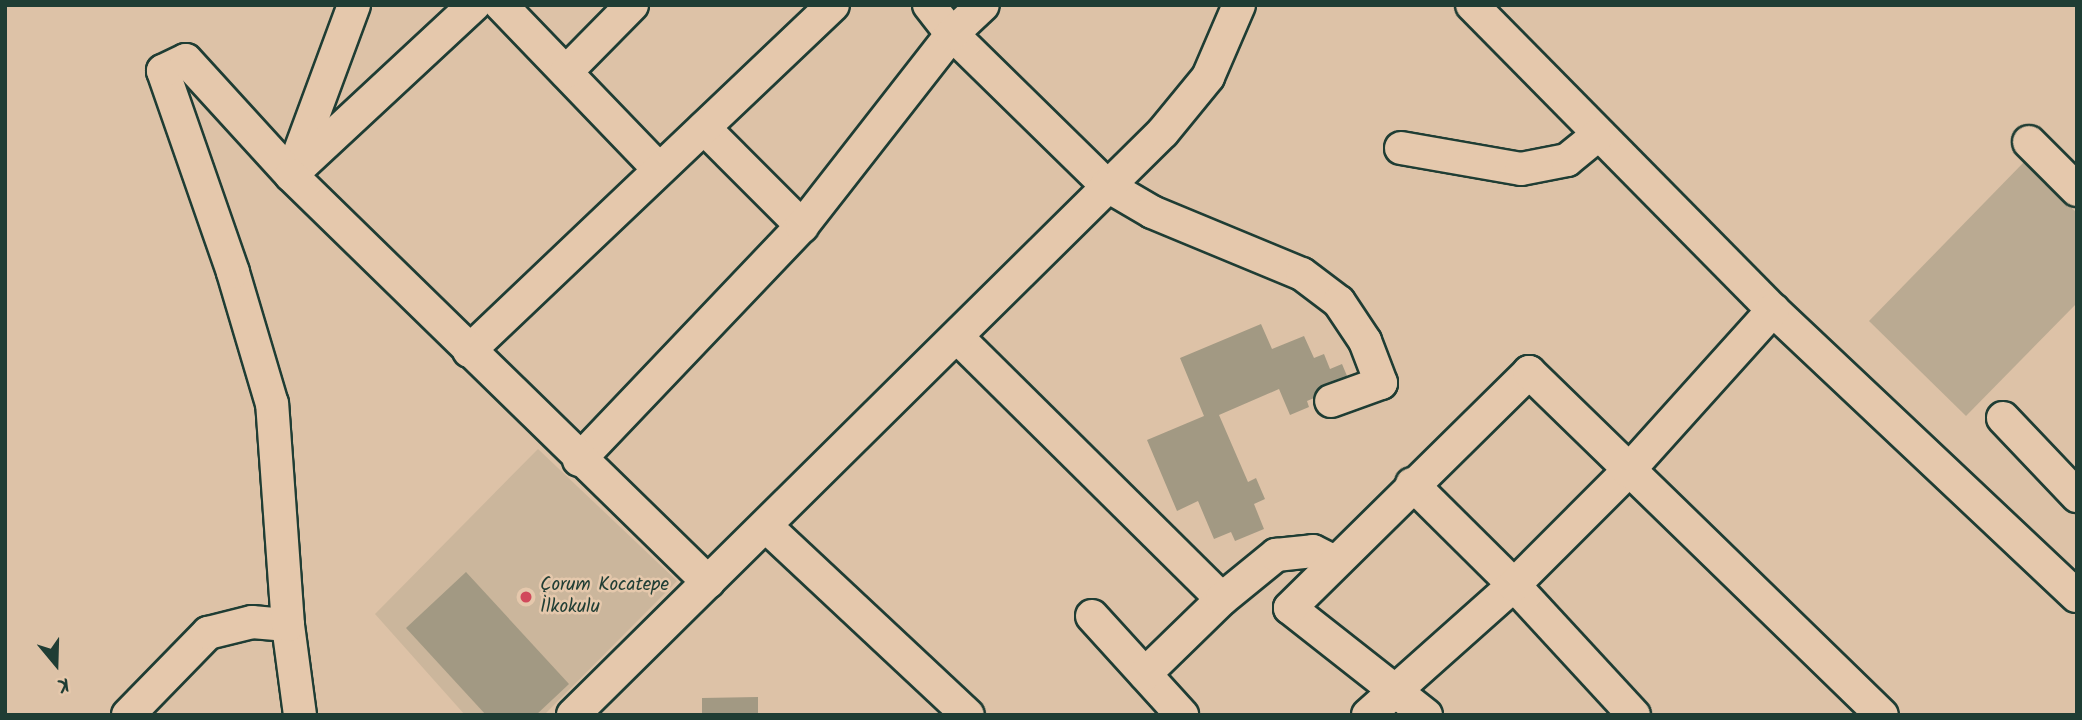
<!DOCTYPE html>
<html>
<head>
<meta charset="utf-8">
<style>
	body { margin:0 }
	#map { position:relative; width:2082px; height:720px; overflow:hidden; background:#ddc2a7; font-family:Kalam,sans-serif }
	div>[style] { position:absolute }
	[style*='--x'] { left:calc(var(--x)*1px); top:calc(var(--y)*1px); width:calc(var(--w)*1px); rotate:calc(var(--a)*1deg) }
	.built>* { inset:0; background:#cbb69c }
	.green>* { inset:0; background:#baaa92 }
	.building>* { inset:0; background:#a29983 }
	.roads { filter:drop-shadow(2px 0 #1f3d34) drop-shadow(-2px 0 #1f3d34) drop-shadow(0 2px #1f3d34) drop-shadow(0 -2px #1f3d34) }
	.minor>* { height:32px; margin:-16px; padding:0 16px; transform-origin:16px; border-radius:16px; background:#e5c8ac }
	.dots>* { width:19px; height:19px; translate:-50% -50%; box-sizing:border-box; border:4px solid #e5c8ac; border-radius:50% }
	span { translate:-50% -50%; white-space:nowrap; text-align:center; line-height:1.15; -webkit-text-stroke:5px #e5c8ac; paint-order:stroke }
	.poi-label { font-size:19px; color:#1f3d34 }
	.left { translate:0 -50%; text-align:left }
	.frame { position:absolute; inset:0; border:7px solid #1f3d34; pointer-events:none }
	.north { position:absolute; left:21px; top:629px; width:70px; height:70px; -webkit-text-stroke:5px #e5c8ac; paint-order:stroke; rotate:161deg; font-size:19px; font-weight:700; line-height:28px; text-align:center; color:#1f3d34 }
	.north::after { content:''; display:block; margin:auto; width:24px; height:32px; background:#1f3d34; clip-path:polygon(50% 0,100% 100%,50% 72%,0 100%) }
</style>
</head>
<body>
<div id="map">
	<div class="built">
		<i style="clip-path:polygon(538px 449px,677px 581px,544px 715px,465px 715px,375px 614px)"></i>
	</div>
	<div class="green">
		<i style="clip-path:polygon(2024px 162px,2077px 213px,2077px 303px,1966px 416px,1869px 321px)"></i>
	</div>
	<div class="building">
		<i style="clip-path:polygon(1261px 324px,1272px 349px,1304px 336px,1314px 358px,1324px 354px,1330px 369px,1342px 364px,1350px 383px,1307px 401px,1309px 407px,1290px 415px,1279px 389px,1219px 415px,1248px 482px,1256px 478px,1265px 499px,1254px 504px,1264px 529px,1235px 541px,1231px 532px,1214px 539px,1198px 501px,1177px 511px,1147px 440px,1204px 416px,1180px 358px)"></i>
		<i style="clip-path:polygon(466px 572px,569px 684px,536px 715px,486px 715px,406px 628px)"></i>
		<i style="clip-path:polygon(758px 697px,758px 715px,702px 715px,702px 698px)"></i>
	</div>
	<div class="roads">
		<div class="minor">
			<i style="--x:501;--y:5;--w:228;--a:46.1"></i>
			<i style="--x:929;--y:5;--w:37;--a:52"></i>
			<i style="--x:952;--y:34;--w:216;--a:44.4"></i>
			<i style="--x:1106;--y:185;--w:53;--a:30.4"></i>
			<i style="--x:1152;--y:212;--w:162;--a:22.5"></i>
			<i style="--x:1302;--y:274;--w:46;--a:37.1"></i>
			<i style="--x:1339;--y:302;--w:47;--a:56.3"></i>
			<i style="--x:1365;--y:341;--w:45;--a:69.1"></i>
			<i style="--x:1381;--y:383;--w:53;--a:160.2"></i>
			<i style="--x:1472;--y:5;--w:429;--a:45.4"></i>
			<i style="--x:1773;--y:310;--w:417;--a:43.3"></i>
			<i style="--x:566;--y:72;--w:94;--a:-45.4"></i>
			<i style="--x:704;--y:128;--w:139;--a:45"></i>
			<i style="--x:2029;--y:142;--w:68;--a:45"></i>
			<i style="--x:1401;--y:148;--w:122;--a:9.9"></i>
			<i style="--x:1521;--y:169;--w:47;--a:-11.1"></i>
			<i style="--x:1567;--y:160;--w:41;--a:-39.1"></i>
			<i style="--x:293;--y:170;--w:176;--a:-69.7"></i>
			<i style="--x:291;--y:175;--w:250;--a:-42.9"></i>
			<i style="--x:958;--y:338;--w:371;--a:44.7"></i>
			<i style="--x:469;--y:351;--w:502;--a:-43.55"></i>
			<i style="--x:2003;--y:418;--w:108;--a:46.5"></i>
			<i style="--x:579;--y:460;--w:323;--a:-46.4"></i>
			<i style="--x:802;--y:226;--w:244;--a:-52"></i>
			<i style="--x:952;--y:34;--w:42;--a:-43.1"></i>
			<i style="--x:1412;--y:484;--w:144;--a:44.7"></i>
			<i style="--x:1514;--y:585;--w:177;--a:47.3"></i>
			<i style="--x:767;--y:527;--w:275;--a:43.1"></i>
			<i style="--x:1092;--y:616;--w:134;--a:47.7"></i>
			<i style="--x:1145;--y:674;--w:107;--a:-44.2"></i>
			<i style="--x:1222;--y:599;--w:70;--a:-39.2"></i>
			<i style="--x:1276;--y:555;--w:37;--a:-6"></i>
			<i style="--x:1313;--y:551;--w:25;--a:27"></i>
			<i style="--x:128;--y:715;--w:115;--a:-45.7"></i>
			<i style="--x:208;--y:633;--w:45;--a:-14"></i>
			<i style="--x:252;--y:622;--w:36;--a:5"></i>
			<i style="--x:300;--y:715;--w:91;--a:-97.6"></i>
			<i style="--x:288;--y:625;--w:222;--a:-94.1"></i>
			<i style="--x:272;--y:404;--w:138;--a:-106.5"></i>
			<i style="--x:233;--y:272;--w:213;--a:-109.2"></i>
			<i style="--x:163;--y:71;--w:25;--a:-26"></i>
			<i style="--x:186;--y:60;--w:156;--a:47.6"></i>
			<i style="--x:291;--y:175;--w:583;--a:44.3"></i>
			<i style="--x:573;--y:715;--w:829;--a:-44.66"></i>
			<i style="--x:1163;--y:132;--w:71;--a:-50.7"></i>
			<i style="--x:1208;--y:77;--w:78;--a:-66.7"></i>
			<i style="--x:1368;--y:715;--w:195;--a:-41.7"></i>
			<i style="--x:1514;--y:585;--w:161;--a:-45"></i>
			<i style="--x:1628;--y:471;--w:217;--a:-48"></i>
			<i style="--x:1426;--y:715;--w:173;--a:-141.8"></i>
			<i style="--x:1290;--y:608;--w:336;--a:-44.6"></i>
			<i style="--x:1529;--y:372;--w:492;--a:44.2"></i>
		</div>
	</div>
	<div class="dots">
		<i style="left:526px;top:597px;background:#d1495b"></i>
	</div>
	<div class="poi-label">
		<span class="left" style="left:540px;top:597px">Çorum Kocatepe<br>İlkokulu</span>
	</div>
	<div class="frame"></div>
	<div class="north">K</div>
</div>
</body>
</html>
